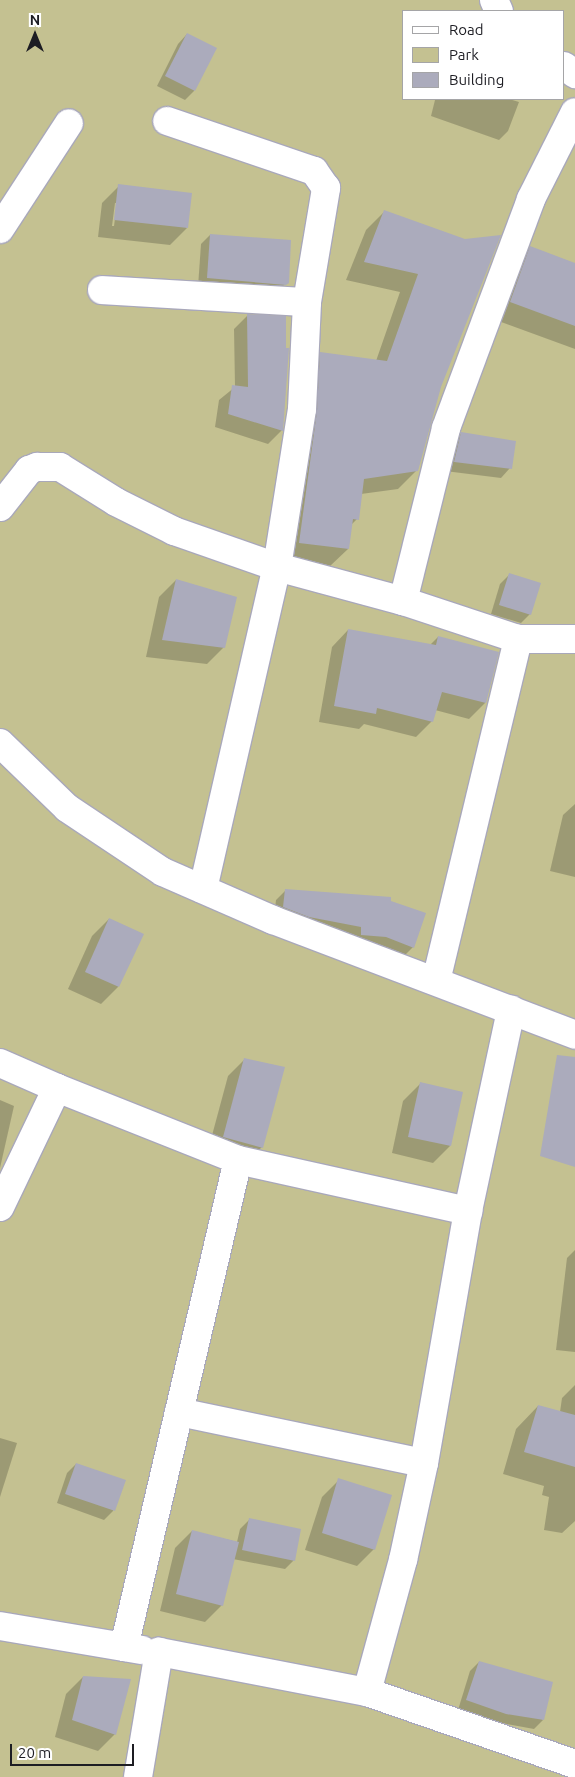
<!DOCTYPE html>
<html>
<head>
<meta charset="utf-8">
<style>
	body { margin:0 }
	#map { position:relative; width:575px; height:1777px; overflow:hidden; background:#eaeafc; font-family:Ubuntu,sans-serif }
	div>[style] { position:absolute }
	[style*='--x'] { left:calc(var(--x)*1px); top:calc(var(--y)*1px); width:calc(var(--w)*1px); rotate:calc(var(--a)*1deg) }
	.green>* { inset:0; background:#c4c191 }
	.shadow>* { inset:0; background:#0003 }
	.building>* { inset:0; background:#ababbc }
	.roads { filter:drop-shadow(1px 0 #a9a8ba) drop-shadow(-1px 0 #a9a8ba) drop-shadow(0 1px #a9a8ba) drop-shadow(0 -1px #a9a8ba) }
	.minor>* { height:28px; margin:-14px; padding:0 14px; transform-origin:14px; border-radius:14px; background:#fff }
	span { translate:-50% -50%; white-space:nowrap; text-align:center; line-height:1.15; -webkit-text-stroke:4px #fff; paint-order:stroke }
	.legend { position:absolute; left:402px; top:10px; width:162px; height:90px; box-sizing:border-box; background:#fff; border:1px solid #a5a5a7; margin:0; padding:6px 9px; list-style:none; font-size:15px; color:#1d1d23 }
	.legend li { display:flex; align-items:center; gap:10px; height:25px }
	.legend b { width:25px; border:1px solid #a5a5a7 }
	.north { position:absolute; left:10px; top:10px; width:50px; height:50px; -webkit-text-stroke:4px #fff; paint-order:stroke; rotate:0deg; font-size:14px; font-weight:700; line-height:20px; text-align:center; color:#1d1d23 }
	.north::after { content:''; display:block; margin:auto; width:18px; height:22px; background:#1d1d23; clip-path:polygon(50% 0,100% 100%,50% 72%,0 100%) }
	.scale { position:absolute; left:10px; top:1744px; width:124px; height:22px; box-sizing:border-box; border:2px solid #1d1d23; border-top:0; padding-left:6px; font-size:15px; line-height:18px; white-space:nowrap; color:#1d1d23; -webkit-text-stroke:4px #fff; paint-order:stroke }
</style>
</head>
<body>
<div id="map">
	<div class="green">
		<i style="clip-path:polygon(evenodd,0 0,575px 0,575px 1777px,0 1777px,0 0,404px 11px,564px 11px,564px 99px,404px 99px,404px 11px)"></i>
	</div>
	<div class="shadow">
		<i style="clip-path:polygon(187px 34px,215px 49px,194px 91px,185px 100px,157px 86px,178px 44px)"></i>
		<i style="clip-path:polygon(431px 99px,509px 99px,519px 102px,508px 131px,499px 140px,431px 116px,435px 100px)"></i>
		<i style="clip-path:polygon(evenodd,119px 186px,187px 228px,170px 245px,98px 237px,102px 203px,119px 186px,115px 203px,117px 203px,114px 226px,112px 226px,115px 203px)"></i>
		<i style="clip-path:polygon(384px 212px,465px 240px,440px 386px,417px 470px,398px 489px,361px 494px,357px 519px,350px 526px,348px 549px,329px 567px,282px 561px,302px 372px,321px 354px,376px 361px,400px 292px,346px 280px,366px 230px)"></i>
		<i style="clip-path:polygon(210px 235px,287px 282px,275px 294px,198px 287px,201px 244px)"></i>
		<i style="clip-path:polygon(530px 248px,575px 264px,575px 349px,493px 319px,513px 265px)"></i>
		<i style="clip-path:polygon(248px 315px,282px 430px,268px 444px,215px 427px,219px 400px,235px 387px,234px 329px)"></i>
		<i style="clip-path:polygon(461px 434px,510px 468px,501px 478px,445px 471px,452px 443px)"></i>
		<i style="clip-path:polygon(509px 575px,530px 614px,521px 623px,491px 614px,500px 584px)"></i>
		<i style="clip-path:polygon(176px 580px,224px 647px,207px 664px,146px 657px,159px 597px)"></i>
		<i style="clip-path:polygon(348px 630px,430px 645px,438px 637px,497px 653px,485px 703px,469px 719px,435px 710px,432px 721px,416px 737px,364px 724px,359px 729px,319px 722px,332px 647px)"></i>
		<i style="clip-path:polygon(575px 804px,575px 877px,550px 871px,563px 815px)"></i>
		<i style="clip-path:polygon(285px 891px,413px 947px,404px 956px,352px 944px,353px 935px,299px 925px,274px 916px,276px 900px)"></i>
		<i style="clip-path:polygon(109px 919px,142px 934px,118px 987px,101px 1004px,68px 989px,92px 936px)"></i>
		<i style="clip-path:polygon(245px 1059px,262px 1147px,244px 1164px,207px 1154px,228px 1076px)"></i>
		<i style="clip-path:polygon(420px 1084px,450px 1146px,433px 1163px,392px 1153px,403px 1101px)"></i>
		<i style="clip-path:polygon(0 1100px,14px 1106px,0 1168px)"></i>
		<i style="clip-path:polygon(575px 1250px,575px 1352px,556px 1350px,567px 1258px)"></i>
		<i style="clip-path:polygon(575px 1385px,575px 1521px,562px 1533px,544px 1530px,549px 1497px,542px 1495px,544px 1486px,503px 1474px,516px 1429px,538px 1406px,560px 1412px,562px 1398px)"></i>
		<i style="clip-path:polygon(0 1438px,17px 1443px,0 1497px)"></i>
		<i style="clip-path:polygon(76px 1464px,124px 1481px,113px 1511px,104px 1520px,57px 1503px,67px 1473px)"></i>
		<i style="clip-path:polygon(339px 1480px,374px 1549px,357px 1566px,305px 1550px,322px 1497px)"></i>
		<i style="clip-path:polygon(249px 1520px,294px 1560px,285px 1569px,233px 1559px,222px 1605px,205px 1622px,160px 1611px,175px 1548px,192px 1531px,237px 1542px,240px 1529px)"></i>
		<i style="clip-path:polygon(479px 1662px,543px 1720px,534px 1729px,496px 1722px,458px 1710px,470px 1671px)"></i>
		<i style="clip-path:polygon(83px 1677px,115px 1734px,98px 1751px,55px 1737px,66px 1694px)"></i>
	</div>
	<div class="building">
		<i style="clip-path:polygon(187px 33px,217px 48px,195px 91px,165px 76px)"></i>
		<i style="clip-path:polygon(118px 184px,192px 193px,188px 228px,114px 220px)"></i>
		<i style="clip-path:polygon(384px 210px,465px 239px,501px 235px,441px 387px,418px 471px,364px 479px,359px 520px,353px 519px,349px 549px,299px 543px,317px 411px,320px 352px,387px 361px,418px 274px,364px 262px)"></i>
		<i style="clip-path:polygon(210px 234px,291px 240px,289px 283px,286px 285px,207px 278px)"></i>
		<i style="clip-path:polygon(530px 246px,575px 263px,575px 326px,510px 302px)"></i>
		<i style="clip-path:polygon(247px 314px,286px 316px,286px 348px,289px 348px,283px 431px,228px 414px,232px 385px,248px 387px)"></i>
		<i style="clip-path:polygon(461px 432px,516px 441px,512px 469px,454px 462px)"></i>
		<i style="clip-path:polygon(509px 573px,541px 583px,531px 615px,499px 605px)"></i>
		<i style="clip-path:polygon(176px 579px,237px 597px,225px 648px,162px 640px)"></i>
		<i style="clip-path:polygon(348px 629px,436px 645px,438px 636px,499px 652px,486px 703px,442px 692px,433px 722px,377px 708px,376px 714px,334px 706px)"></i>
		<i style="clip-path:polygon(285px 889px,391px 897px,391px 901px,426px 913px,414px 948px,386px 937px,361px 935px,361px 927px,309px 917px,283px 907px)"></i>
		<i style="clip-path:polygon(109px 918px,144px 934px,119px 987px,85px 972px)"></i>
		<i style="clip-path:polygon(557px 1055px,575px 1057px,575px 1167px,540px 1156px)"></i>
		<i style="clip-path:polygon(244px 1058px,285px 1067px,263px 1148px,223px 1137px)"></i>
		<i style="clip-path:polygon(420px 1082px,463px 1092px,451px 1146px,408px 1137px)"></i>
		<i style="clip-path:polygon(538px 1405px,575px 1415px,575px 1467px,524px 1452px)"></i>
		<i style="clip-path:polygon(76px 1463px,126px 1480px,115px 1511px,65px 1494px)"></i>
		<i style="clip-path:polygon(338px 1478px,392px 1495px,375px 1550px,322px 1533px)"></i>
		<i style="clip-path:polygon(249px 1518px,301px 1529px,295px 1561px,242px 1550px)"></i>
		<i style="clip-path:polygon(192px 1530px,239px 1542px,223px 1606px,176px 1594px)"></i>
		<i style="clip-path:polygon(479px 1661px,553px 1682px,544px 1720px,506px 1714px,466px 1700px)"></i>
		<i style="clip-path:polygon(83px 1676px,131px 1679px,116px 1735px,72px 1720px)"></i>
	</div>
	<div class="roads">
		<div class="minor">
			<i style="--x:494;--y:0;--w:12;--a:66"></i>
			<i style="--x:564;--y:66;--w:14;--a:36"></i>
			<i style="--x:0;--y:229;--w:126;--a:-56.9"></i>
			<i style="--x:102;--y:290;--w:205;--a:3.4"></i>
			<i style="--x:0;--y:507;--w:47;--a:-51.9"></i>
			<i style="--x:29;--y:470;--w:9;--a:-21"></i>
			<i style="--x:37;--y:467;--w:23;--a:0"></i>
			<i style="--x:60;--y:467;--w:66;--a:32"></i>
			<i style="--x:116;--y:502;--w:65;--a:26.6"></i>
			<i style="--x:174;--y:531;--w:109;--a:19.3"></i>
			<i style="--x:277;--y:567;--w:160;--a:-81"></i>
			<i style="--x:302;--y:409;--w:107;--a:-87.3"></i>
			<i style="--x:307;--y:302;--w:116;--a:-80.5"></i>
			<i style="--x:326;--y:188;--w:21;--a:-125"></i>
			<i style="--x:314;--y:171;--w:155;--a:-161.2"></i>
			<i style="--x:403;--y:601;--w:178;--a:-76"></i>
			<i style="--x:446;--y:428;--w:244;--a:-69.6"></i>
			<i style="--x:531;--y:199;--w:97;--a:-63.2"></i>
			<i style="--x:0;--y:743;--w:93;--a:44.1"></i>
			<i style="--x:67;--y:808;--w:115;--a:33.7"></i>
			<i style="--x:163;--y:872;--w:120;--a:23.6"></i>
			<i style="--x:273;--y:920;--w:323;--a:20.8"></i>
			<i style="--x:203;--y:889;--w:330;--a:-77.1"></i>
			<i style="--x:277;--y:567;--w:131;--a:15.1"></i>
			<i style="--x:403;--y:601;--w:121;--a:18.3"></i>
			<i style="--x:436;--y:981;--w:352;--a:-76.5"></i>
			<i style="--x:518;--y:639;--w:57;--a:0"></i>
			<i style="--x:0;--y:1063;--w:62;--a:23.7"></i>
			<i style="--x:0;--y:1207;--w:132;--a:-64.4"></i>
			<i style="--x:57;--y:1088;--w:195;--a:21.7"></i>
			<i style="--x:238;--y:1160;--w:236;--a:12.5"></i>
			<i style="--x:468;--y:1211;--w:256;--a:99.9"></i>
			<i style="--x:424;--y:1463;--w:99;--a:102.2"></i>
			<i style="--x:403;--y:1560;--w:137;--a:105.3"></i>
			<i style="--x:468;--y:1211;--w:206;--a:-77.9"></i>
			<i style="--x:179;--y:1412;--w:250;--a:11.8"></i>
			<i style="--x:0;--y:1626;--w:144;--a:9.6"></i>
			<i style="--x:124;--y:1647;--w:500;--a:-76.83"></i>
			<i style="--x:138;--y:1777;--w:127;--a:-80.5"></i>
			<i style="--x:159;--y:1652;--w:212;--a:10.9"></i>
			<i style="--x:367;--y:1692;--w:220;--a:19.1"></i>
		</div>
	</div>
	<ul class="legend">
	<li><b style="height:6px;background:#fff"></b>Road</li>
	<li><b style="height:14px;background:#c4c191"></b>Park</li>
	<li><b style="height:14px;background:#ababbc"></b>Building</li>
	</ul>
	<div class="north">N</div>
	<div class="scale">20 m</div>
</div>
</body>
</html>
